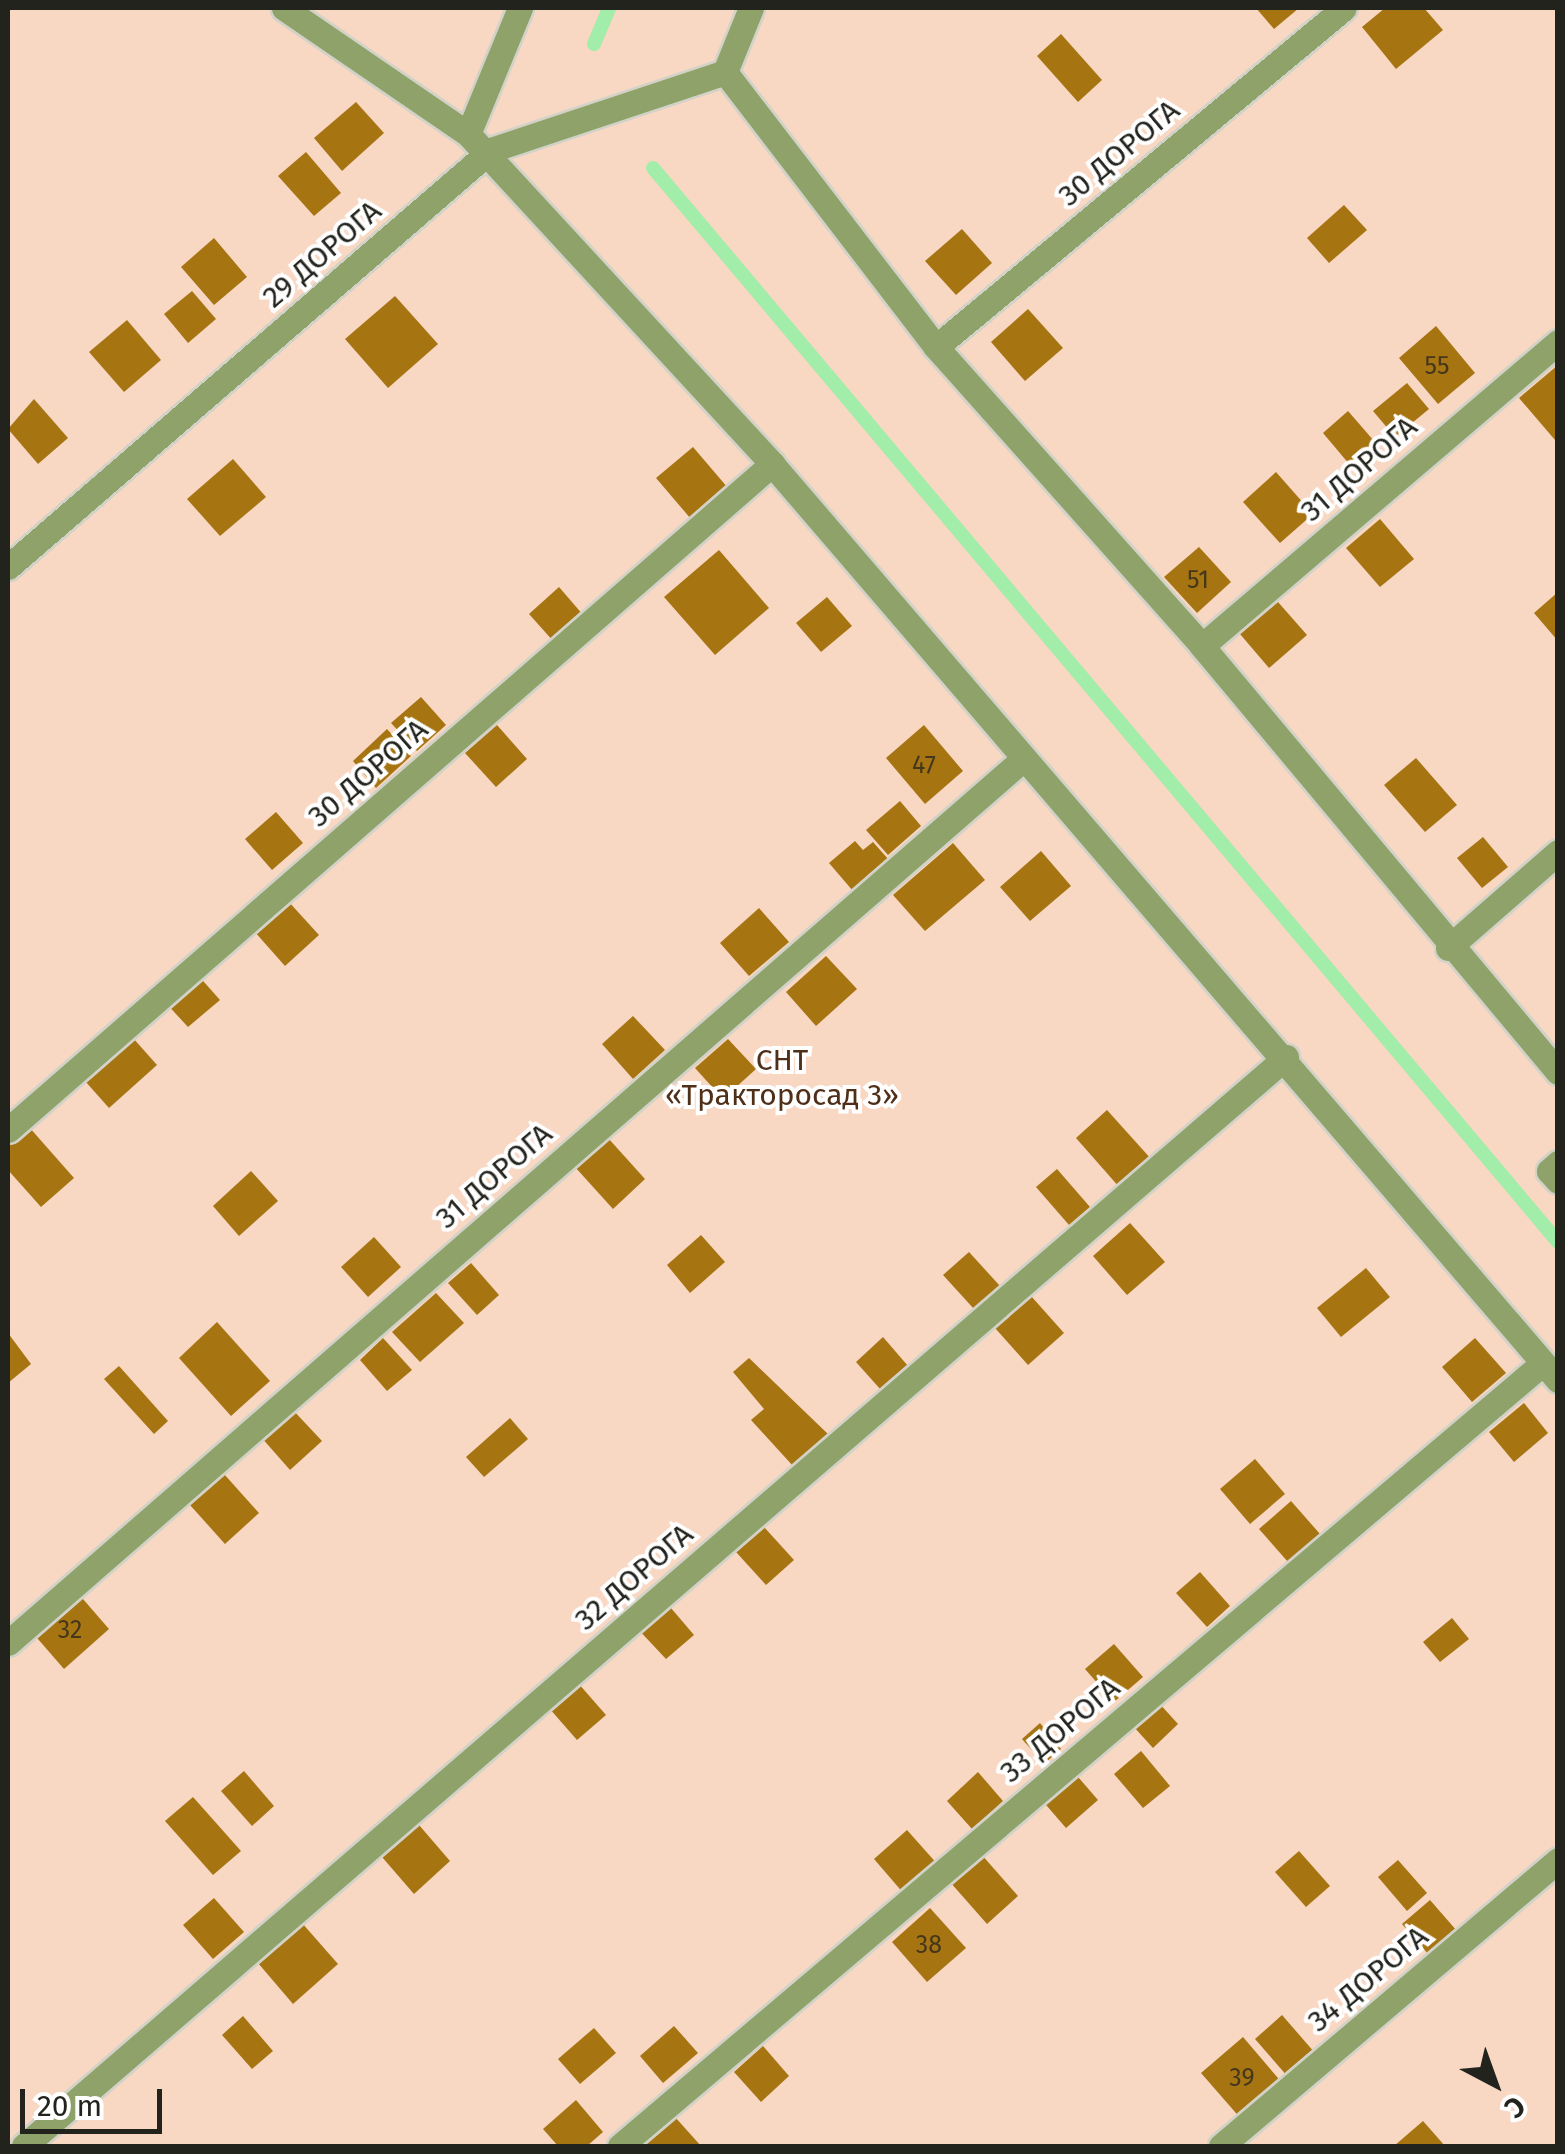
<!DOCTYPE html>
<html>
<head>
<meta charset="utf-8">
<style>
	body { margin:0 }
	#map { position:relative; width:1565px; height:2154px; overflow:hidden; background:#f9f8ec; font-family:"Fira Sans",sans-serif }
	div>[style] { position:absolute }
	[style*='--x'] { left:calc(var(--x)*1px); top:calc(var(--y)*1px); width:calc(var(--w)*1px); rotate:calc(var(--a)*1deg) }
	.green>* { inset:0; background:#f8d7c3 }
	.stream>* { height:14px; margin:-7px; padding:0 7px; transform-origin:7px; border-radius:7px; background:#a1eda9 }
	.building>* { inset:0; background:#a77412 }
	.roads { filter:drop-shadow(2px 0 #d2d2c7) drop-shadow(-2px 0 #d2d2c7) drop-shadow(0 2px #d2d2c7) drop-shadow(0 -2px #d2d2c7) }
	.minor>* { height:25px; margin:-12.5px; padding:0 12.5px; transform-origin:12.5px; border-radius:12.5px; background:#8fa26a }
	span { translate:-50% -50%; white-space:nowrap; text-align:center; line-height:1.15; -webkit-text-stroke:8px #fff; paint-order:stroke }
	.number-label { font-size:25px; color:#44371b }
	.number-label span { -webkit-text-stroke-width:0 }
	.street-label { font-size:30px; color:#23231e }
	.park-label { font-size:30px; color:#502f18 }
	.frame { position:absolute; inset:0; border:10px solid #23231e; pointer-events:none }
	.north { position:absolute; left:1445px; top:2034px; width:100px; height:100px; -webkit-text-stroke:8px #fff; paint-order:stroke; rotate:139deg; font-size:28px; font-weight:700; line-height:40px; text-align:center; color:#23231e }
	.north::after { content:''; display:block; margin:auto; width:35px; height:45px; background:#23231e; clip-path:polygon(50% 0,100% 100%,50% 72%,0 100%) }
	.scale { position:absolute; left:20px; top:2089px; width:142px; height:45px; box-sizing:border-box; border:5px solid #23231e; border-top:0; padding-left:12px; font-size:30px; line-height:35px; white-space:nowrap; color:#23231e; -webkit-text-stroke:8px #fff; paint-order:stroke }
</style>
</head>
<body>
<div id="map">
	<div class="green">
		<i style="clip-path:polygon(8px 8px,1557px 8px,1557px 2146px,8px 2146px)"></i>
	</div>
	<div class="stream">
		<i style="--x:594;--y:44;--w:39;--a:-67"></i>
		<i style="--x:653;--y:168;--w:1404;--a:49.88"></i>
	</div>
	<div class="building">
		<i style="clip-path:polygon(1256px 8px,1299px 8px,1274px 29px)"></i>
		<i style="clip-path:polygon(1385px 8px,1424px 8px,1443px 30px,1396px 69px,1362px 27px)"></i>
		<i style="clip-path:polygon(1061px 34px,1102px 80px,1078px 102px,1037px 56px)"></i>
		<i style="clip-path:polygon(356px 102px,384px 133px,342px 171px,314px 138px)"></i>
		<i style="clip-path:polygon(306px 152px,341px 193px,314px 216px,278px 176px)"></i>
		<i style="clip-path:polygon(1344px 205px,1367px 230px,1329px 263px,1307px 238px)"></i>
		<i style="clip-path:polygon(962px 229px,992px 263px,956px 295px,925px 261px)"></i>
		<i style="clip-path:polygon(214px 238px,247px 277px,214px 305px,181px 267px)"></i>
		<i style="clip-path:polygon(192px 291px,216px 319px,188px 343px,164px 314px)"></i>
		<i style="clip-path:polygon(395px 296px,438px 344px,388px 388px,345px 339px)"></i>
		<i style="clip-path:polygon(1028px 309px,1063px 348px,1025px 381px,991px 342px)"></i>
		<i style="clip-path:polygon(127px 320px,161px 360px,124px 392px,89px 352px)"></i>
		<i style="clip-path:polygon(1436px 326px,1475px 373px,1438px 404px,1399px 358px)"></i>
		<i style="clip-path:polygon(1558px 365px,1558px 438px,1555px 440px,1519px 398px)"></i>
		<i style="clip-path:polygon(1407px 383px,1429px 409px,1395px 437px,1373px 411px)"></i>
		<i style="clip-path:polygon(34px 399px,68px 438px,38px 464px,8px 429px)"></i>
		<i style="clip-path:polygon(1348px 411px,1381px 449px,1355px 471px,1323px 433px)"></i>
		<i style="clip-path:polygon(693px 447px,728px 488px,691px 519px,656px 478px)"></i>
		<i style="clip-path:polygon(233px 459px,266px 497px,220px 536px,187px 499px)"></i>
		<i style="clip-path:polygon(1276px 472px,1313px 514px,1280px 543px,1243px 502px)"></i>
		<i style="clip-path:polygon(1380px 519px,1414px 559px,1380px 587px,1346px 548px)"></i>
		<i style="clip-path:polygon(1199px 547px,1231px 582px,1197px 613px,1164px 577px)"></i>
		<i style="clip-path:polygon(719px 550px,769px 608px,715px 655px,664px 597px)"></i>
		<i style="clip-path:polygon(559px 587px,584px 616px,554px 642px,529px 614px)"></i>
		<i style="clip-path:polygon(1558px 592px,1558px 641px,1534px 613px)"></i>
		<i style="clip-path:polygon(827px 597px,852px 626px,821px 652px,796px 623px)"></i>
		<i style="clip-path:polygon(1278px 602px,1307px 635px,1269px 668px,1240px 634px)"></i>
		<i style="clip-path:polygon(421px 697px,446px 725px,417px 751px,391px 723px)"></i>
		<i style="clip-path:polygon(497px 725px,527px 759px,496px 787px,465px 753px)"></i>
		<i style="clip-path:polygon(924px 725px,963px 771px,925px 804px,886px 758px)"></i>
		<i style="clip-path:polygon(387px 729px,411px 756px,376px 788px,353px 761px)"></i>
		<i style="clip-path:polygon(1416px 758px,1457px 805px,1425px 832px,1384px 785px)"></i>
		<i style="clip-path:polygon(900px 801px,921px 826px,888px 855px,866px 830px)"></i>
		<i style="clip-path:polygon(276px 812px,303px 843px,272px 870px,245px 839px)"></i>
		<i style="clip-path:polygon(1483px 837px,1508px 867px,1482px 888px,1457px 858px)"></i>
		<i style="clip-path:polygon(855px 841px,863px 850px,873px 842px,889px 860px,853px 891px,829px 863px)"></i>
		<i style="clip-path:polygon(953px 843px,985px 880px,925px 931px,893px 895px)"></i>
		<i style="clip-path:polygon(1041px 851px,1071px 886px,1030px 921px,1000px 887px)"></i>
		<i style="clip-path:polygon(288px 901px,319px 935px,285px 966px,254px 931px)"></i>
		<i style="clip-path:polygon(759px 908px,789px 942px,749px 976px,720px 943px)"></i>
		<i style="clip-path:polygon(826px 956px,857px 989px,816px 1026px,786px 992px)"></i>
		<i style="clip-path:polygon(196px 973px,220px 1000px,188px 1027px,164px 1001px)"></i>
		<i style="clip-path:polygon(633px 1016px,665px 1050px,633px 1079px,602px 1044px)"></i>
		<i style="clip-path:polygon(133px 1038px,157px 1065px,109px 1108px,85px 1081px)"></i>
		<i style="clip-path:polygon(728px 1039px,756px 1069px,723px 1099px,695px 1068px)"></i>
		<i style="clip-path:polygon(1107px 1110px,1152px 1160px,1120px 1188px,1076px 1138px)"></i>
		<i style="clip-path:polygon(29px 1127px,74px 1178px,41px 1207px,8px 1170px,8px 1145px)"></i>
		<i style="clip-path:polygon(608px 1138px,645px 1179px,613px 1209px,575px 1167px)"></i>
		<i style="clip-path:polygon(1057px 1169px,1090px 1207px,1069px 1225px,1036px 1187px)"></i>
		<i style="clip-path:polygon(251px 1171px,278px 1201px,239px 1236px,213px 1206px)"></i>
		<i style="clip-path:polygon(1130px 1223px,1165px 1262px,1127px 1295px,1093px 1256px)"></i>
		<i style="clip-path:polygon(701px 1235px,725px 1262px,690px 1293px,667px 1265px)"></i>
		<i style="clip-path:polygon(374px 1237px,401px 1267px,368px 1297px,341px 1267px)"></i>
		<i style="clip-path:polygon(969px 1252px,1000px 1286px,974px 1309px,943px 1275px)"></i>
		<i style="clip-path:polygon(471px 1263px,499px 1295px,477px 1315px,448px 1283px)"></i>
		<i style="clip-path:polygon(1366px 1268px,1390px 1297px,1341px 1337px,1317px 1308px)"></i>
		<i style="clip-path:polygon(436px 1293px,464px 1323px,420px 1362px,392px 1332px)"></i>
		<i style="clip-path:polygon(1031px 1296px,1064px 1333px,1028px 1365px,995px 1328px)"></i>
		<i style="clip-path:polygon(217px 1322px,270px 1381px,231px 1416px,179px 1358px)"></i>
		<i style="clip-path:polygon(8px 1333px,31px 1364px,8px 1383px)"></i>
		<i style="clip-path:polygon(883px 1337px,908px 1366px,881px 1390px,856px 1362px)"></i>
		<i style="clip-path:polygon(383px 1338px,412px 1370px,387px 1391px,360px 1360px)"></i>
		<i style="clip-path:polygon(1475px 1338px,1506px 1373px,1472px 1402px,1442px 1367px)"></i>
		<i style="clip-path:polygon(749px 1358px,829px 1435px,793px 1466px,751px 1420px,764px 1409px,733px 1372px)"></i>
		<i style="clip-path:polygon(119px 1366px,168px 1421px,154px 1434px,104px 1379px)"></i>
		<i style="clip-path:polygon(1524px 1403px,1548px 1433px,1514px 1462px,1489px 1432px)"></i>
		<i style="clip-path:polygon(292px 1409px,322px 1441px,290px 1470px,261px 1437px)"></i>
		<i style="clip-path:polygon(510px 1418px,528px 1439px,484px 1477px,466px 1457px)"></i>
		<i style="clip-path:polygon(1255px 1459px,1285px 1494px,1250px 1524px,1220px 1489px)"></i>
		<i style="clip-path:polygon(224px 1474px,259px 1513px,225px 1544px,190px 1505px)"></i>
		<i style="clip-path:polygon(1291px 1501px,1320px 1534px,1288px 1562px,1259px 1529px)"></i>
		<i style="clip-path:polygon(764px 1527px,794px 1560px,766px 1585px,736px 1552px)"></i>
		<i style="clip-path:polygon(1200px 1572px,1230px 1606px,1207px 1627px,1176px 1593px)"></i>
		<i style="clip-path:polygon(76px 1591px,109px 1629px,64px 1669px,31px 1631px)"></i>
		<i style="clip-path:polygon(665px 1601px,694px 1635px,666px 1659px,636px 1627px)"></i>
		<i style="clip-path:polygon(1452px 1618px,1469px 1639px,1440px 1662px,1423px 1642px)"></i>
		<i style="clip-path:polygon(1114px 1644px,1143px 1677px,1114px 1702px,1085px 1669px)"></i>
		<i style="clip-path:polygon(578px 1683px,606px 1715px,577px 1740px,549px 1708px)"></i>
		<i style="clip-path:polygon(1158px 1702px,1178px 1724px,1153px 1748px,1133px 1726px)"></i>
		<i style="clip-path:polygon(1040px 1723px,1061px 1749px,1044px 1764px,1022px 1739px)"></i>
		<i style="clip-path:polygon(1141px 1751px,1170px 1786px,1143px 1808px,1114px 1774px)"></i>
		<i style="clip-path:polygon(1072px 1770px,1098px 1800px,1066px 1828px,1040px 1798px)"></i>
		<i style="clip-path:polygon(244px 1771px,274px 1806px,252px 1826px,221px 1791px)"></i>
		<i style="clip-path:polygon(978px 1772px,1003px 1801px,972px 1829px,947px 1801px)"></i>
		<i style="clip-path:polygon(193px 1797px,241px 1851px,213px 1875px,165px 1821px)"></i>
		<i style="clip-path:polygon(419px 1825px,450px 1861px,414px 1894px,382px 1857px)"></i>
		<i style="clip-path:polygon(907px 1830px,939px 1866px,905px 1895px,874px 1859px)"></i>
		<i style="clip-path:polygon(1299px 1851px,1330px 1886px,1306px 1907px,1275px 1872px)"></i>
		<i style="clip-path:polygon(981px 1854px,1018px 1896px,987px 1924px,950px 1882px)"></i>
		<i style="clip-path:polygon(1398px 1860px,1427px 1893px,1407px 1911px,1378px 1877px)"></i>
		<i style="clip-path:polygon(214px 1898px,244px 1932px,213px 1959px,183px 1925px)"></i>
		<i style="clip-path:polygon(1430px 1900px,1457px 1931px,1429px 1955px,1402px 1924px)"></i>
		<i style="clip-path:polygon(930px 1908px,966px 1948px,927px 1982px,892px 1942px)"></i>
		<i style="clip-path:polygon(302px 1923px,338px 1964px,293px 2004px,258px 1963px)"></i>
		<i style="clip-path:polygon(1282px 2015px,1315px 2053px,1288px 2077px,1255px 2039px)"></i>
		<i style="clip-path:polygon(243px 2016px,273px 2051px,252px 2069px,222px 2035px)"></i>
		<i style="clip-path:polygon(674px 2026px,698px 2053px,663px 2083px,640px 2056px)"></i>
		<i style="clip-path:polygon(594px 2028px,616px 2053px,580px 2084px,558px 2059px)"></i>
		<i style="clip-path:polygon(1243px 2037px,1283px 2084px,1242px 2120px,1201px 2073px)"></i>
		<i style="clip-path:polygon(763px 2046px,789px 2076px,761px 2102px,734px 2072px)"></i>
		<i style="clip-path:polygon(576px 2100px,603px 2132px,587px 2146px,558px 2146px,543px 2129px)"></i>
		<i style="clip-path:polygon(675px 2117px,701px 2146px,648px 2146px,645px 2144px)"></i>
		<i style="clip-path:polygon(1423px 2121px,1445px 2146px,1394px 2146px)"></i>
	</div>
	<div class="roads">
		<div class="minor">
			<i style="--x:284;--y:8;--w:223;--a:34.4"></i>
			<i style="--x:520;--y:8;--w:136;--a:112.4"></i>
			<i style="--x:468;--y:134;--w:449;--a:47.3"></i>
			<i style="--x:772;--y:464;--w:1207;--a:49.37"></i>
			<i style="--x:725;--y:72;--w:347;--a:52.5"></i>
			<i style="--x:936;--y:347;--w:400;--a:48.3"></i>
			<i style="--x:1202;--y:646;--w:555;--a:50.12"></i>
			<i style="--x:725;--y:72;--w:69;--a:-67.9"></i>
			<i style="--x:936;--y:347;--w:530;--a:-39.72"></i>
			<i style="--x:8;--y:567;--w:638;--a:-40.81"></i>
			<i style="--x:491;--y:150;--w:247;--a:-18.4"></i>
			<i style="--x:1202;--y:646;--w:468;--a:-40.5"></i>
			<i style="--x:1448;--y:948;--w:146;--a:-41.1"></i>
			<i style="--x:8;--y:1130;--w:1014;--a:-41.08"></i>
			<i style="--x:1558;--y:1163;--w:12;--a:138"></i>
			<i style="--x:1549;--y:1171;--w:13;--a:48"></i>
			<i style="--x:8;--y:1643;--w:1346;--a:-41.05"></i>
			<i style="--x:24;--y:2146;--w:1667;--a:-40.79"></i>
			<i style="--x:620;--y:2146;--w:1210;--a:-40.31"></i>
			<i style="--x:1221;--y:2146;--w:442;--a:-40.3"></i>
		</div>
	</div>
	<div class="number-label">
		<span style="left:1437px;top:366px">55</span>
		<span style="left:1198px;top:580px">51</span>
		<span style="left:924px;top:765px">47</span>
		<span style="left:70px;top:1630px">32</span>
		<span style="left:929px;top:1945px">38</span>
		<span style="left:1242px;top:2078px">39</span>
	</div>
	<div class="street-label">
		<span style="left:1119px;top:153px;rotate:-40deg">30 ДОРОГА</span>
		<span style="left:322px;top:254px;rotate:-41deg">29 ДОРОГА</span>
		<span style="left:1359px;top:469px;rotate:-41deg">31 ДОРОГА</span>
		<span style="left:368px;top:773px;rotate:-41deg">30 ДОРОГА</span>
		<span style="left:494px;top:1176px;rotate:-41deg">31 ДОРОГА</span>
		<span style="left:634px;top:1577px;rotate:-41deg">32 ДОРОГА</span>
		<span style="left:1060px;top:1730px;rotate:-40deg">33 ДОРОГА</span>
		<span style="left:1368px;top:1979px;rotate:-40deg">34 ДОРОГА</span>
	</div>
	<div class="park-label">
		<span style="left:782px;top:1077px">СНТ<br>«Тракторосад 3»</span>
	</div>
	<div class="frame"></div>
	<div class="north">С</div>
	<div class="scale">20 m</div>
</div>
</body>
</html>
